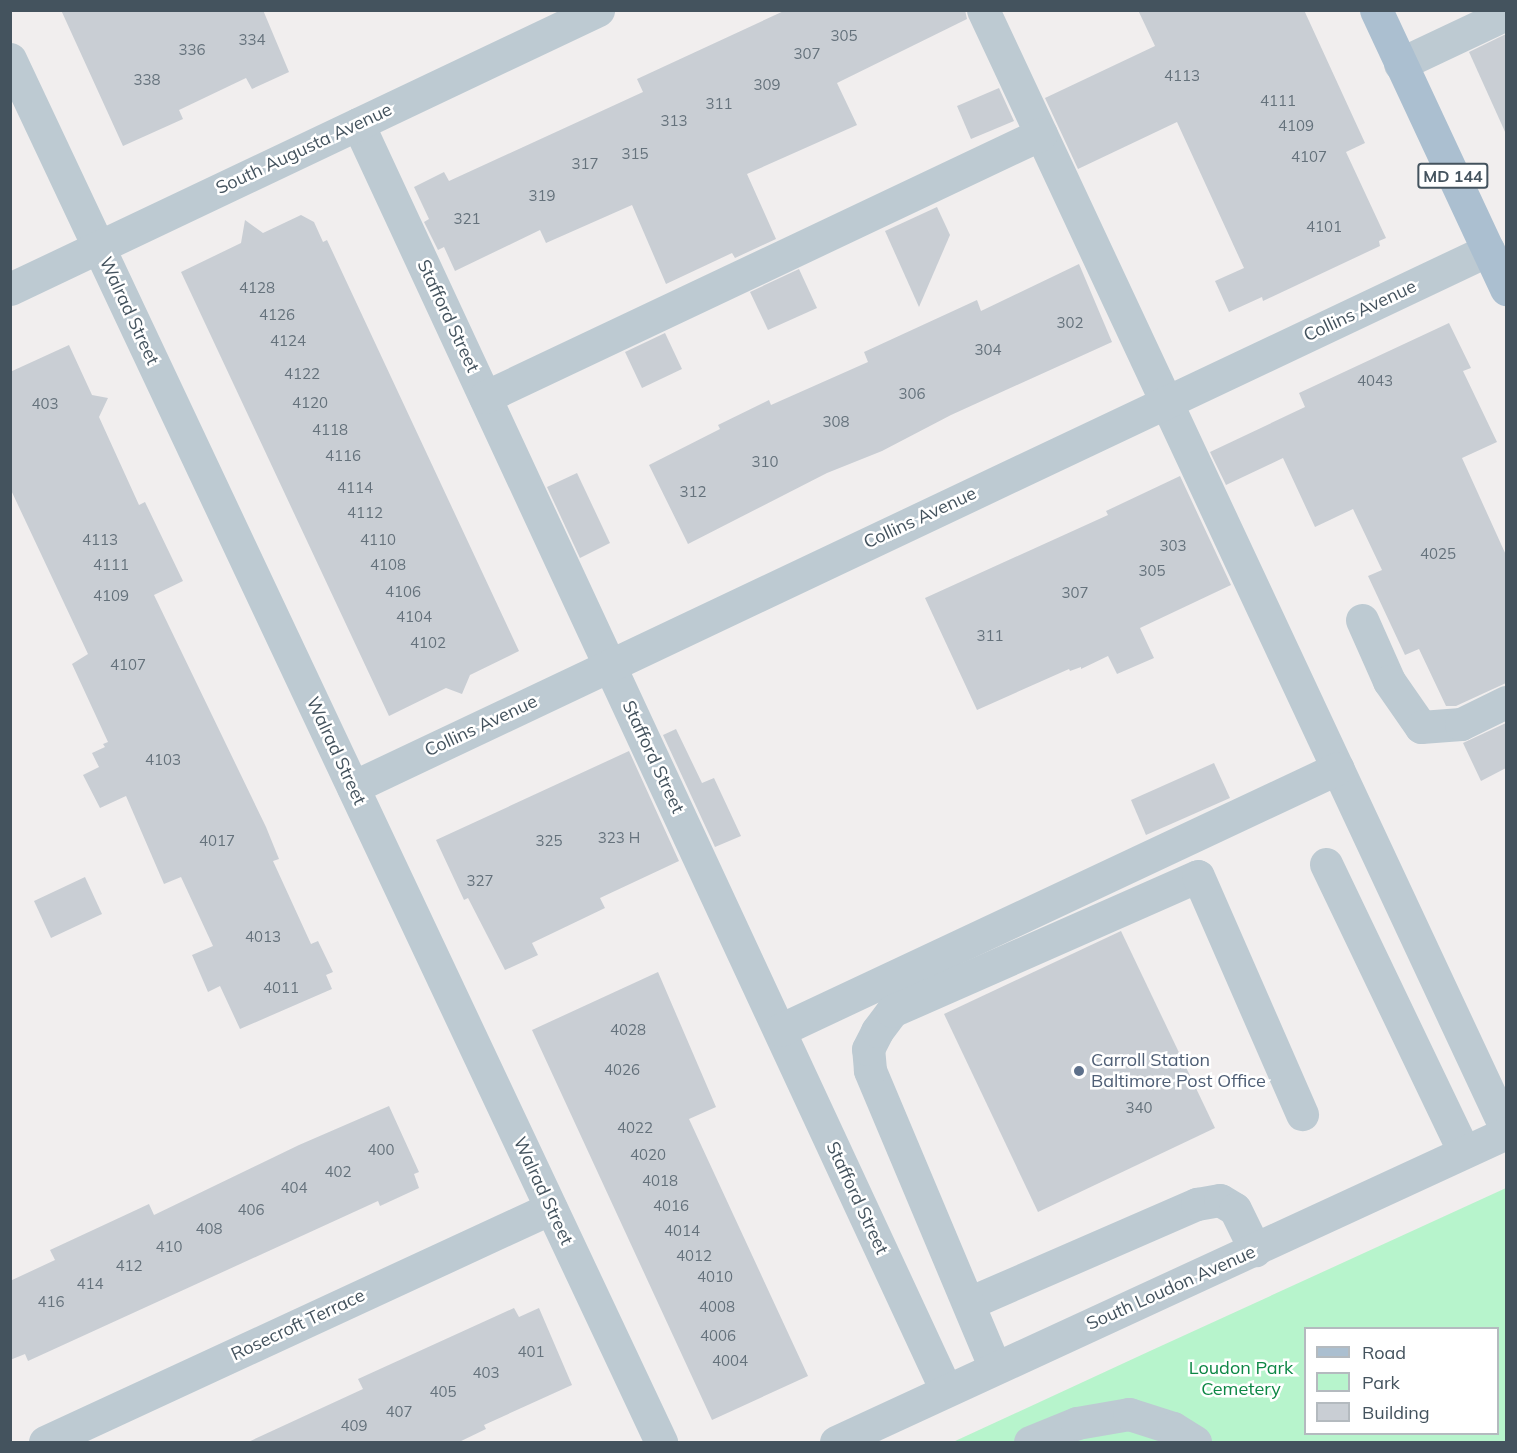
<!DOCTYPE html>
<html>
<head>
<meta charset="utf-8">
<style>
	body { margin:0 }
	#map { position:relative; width:1517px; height:1453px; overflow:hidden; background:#f1eeee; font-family:Mulish,sans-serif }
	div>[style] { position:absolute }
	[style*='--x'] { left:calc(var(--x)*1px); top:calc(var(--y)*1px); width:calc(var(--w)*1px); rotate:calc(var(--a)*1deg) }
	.green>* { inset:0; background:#b7f4cc }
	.building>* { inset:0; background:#c9ced4 }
	.minor>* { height:33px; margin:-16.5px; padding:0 16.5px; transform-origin:16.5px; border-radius:16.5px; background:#bdcad2 }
	.major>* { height:33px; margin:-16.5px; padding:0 16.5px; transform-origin:16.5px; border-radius:16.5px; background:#abbfd0 }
	.dots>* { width:16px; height:16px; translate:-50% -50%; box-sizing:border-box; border:3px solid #fff; border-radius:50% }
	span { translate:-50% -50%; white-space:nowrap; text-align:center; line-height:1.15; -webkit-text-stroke:5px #fff; paint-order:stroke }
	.number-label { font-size:15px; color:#65727c }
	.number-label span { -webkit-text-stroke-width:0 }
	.shield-label span { padding:2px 4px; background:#fff; border:2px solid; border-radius:4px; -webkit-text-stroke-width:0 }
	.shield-label { font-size:16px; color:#44535e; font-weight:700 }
	.street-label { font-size:18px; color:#44535e }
	.service-label { font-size:18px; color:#4e5e75 }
	.left { translate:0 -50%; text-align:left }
	.park-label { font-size:18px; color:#0d8745 }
	.frame { position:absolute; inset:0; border:12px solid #44535e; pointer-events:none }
	.legend { position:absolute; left:1304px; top:1327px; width:195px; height:108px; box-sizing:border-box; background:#fff; border:2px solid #b4babf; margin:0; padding:8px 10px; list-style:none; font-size:18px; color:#44535e }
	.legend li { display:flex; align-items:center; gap:12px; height:30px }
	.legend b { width:30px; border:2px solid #b4babf }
</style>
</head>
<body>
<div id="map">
	<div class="green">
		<i style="clip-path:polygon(evenodd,1506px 1188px,1506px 1442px,953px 1442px,1150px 1351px,1506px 1188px,1306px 1328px,1498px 1328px,1498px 1434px,1306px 1434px,1306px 1328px)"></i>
	</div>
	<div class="building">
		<i style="clip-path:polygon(61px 10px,263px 10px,289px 72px,252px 89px,246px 78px,179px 110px,183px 119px,123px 146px)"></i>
		<i style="clip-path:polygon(786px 10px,965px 10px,967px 19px,837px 83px,857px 125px,747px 174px,776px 239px,735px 258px,732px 253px,666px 284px,632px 205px,546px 243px,540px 230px,455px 271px,444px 247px,438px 250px,424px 222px,429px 219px,414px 187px,444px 172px,449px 181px,643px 92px,637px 79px)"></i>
		<i style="clip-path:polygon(1138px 10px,1304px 10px,1365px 143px,1346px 152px,1386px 238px,1379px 241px,1380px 246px,1263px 301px,1262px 297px,1229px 312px,1215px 281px,1244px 268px,1177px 122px,1078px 169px,1045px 98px,1155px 46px)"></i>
		<i style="clip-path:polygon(1506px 34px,1506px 134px,1469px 52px)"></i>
		<i style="clip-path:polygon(999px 88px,1014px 121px,971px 139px,957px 106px)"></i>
		<i style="clip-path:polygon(937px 207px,950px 235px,919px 307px,885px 231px)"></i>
		<i style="clip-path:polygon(301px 215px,314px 222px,323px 242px,327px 240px,519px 651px,470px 675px,462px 694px,446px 688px,389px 716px,181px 272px,241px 243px,245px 220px,263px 233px)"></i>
		<i style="clip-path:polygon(1079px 264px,1112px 342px,951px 415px,882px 451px,827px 473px,688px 544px,649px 465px,720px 429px,718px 425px,769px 400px,771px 405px,868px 362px,864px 352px,977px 300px,981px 311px)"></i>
		<i style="clip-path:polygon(799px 269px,817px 308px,768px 330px,750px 292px)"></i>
		<i style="clip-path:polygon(1449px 323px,1471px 368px,1463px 371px,1497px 442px,1462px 458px,1506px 555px,1506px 683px,1456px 706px,1446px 706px,1419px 649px,1405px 655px,1368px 576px,1382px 570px,1353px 509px,1315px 527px,1283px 458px,1226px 485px,1210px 452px,1305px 407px,1299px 393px)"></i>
		<i style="clip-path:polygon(665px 333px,682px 369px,642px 388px,625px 352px)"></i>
		<i style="clip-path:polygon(69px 345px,92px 395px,108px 398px,99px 417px,139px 505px,145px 502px,183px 581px,154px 595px,266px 827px,279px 859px,273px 861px,311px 944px,318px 941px,333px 972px,326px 975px,332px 989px,240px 1029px,220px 986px,208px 992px,192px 955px,213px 946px,181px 877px,164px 884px,126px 796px,100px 808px,83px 775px,99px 767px,92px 753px,105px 747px,103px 744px,108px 742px,72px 664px,88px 654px,10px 488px,10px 372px)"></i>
		<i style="clip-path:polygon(577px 473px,610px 543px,580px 558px,547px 487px)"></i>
		<i style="clip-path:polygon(1180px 476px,1231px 585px,1140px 628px,1154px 658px,1117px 674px,1108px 656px,1081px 669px,1081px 667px,1070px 671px,1069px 669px,977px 710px,925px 598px,1108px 515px,1106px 511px)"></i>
		<i style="clip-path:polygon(1506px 723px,1506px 768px,1481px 781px,1463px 743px)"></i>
		<i style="clip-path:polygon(676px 729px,702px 783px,714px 778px,741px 836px,715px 847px,663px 735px)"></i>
		<i style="clip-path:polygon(629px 751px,679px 861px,600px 898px,605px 908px,532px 943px,538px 955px,505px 970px,468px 898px,464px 900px,436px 840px)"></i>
		<i style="clip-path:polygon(1214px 763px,1230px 798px,1146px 835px,1131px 800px)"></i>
		<i style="clip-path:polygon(85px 877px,102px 914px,51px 938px,34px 901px)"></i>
		<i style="clip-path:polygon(1121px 931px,1215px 1128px,1038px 1212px,944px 1014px)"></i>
		<i style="clip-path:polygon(658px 972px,716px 1107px,689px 1119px,808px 1376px,712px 1420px,532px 1030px)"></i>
		<i style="clip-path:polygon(389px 1106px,419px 1172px,414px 1174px,419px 1188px,380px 1206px,378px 1201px,28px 1361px,25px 1354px,10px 1360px,10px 1281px,55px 1260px,50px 1250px,149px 1204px,154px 1215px,299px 1145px)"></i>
		<i style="clip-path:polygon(514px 1308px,519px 1317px,539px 1308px,572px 1385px,484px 1425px,486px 1429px,457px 1443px,246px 1443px,363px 1389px,358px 1379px)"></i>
	</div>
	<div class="minor">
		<i style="--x:983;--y:10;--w:1235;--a:64.95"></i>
		<i style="--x:10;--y:59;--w:1529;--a:64.79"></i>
		<i style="--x:1400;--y:64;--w:117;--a:-25.3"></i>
		<i style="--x:358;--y:124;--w:1396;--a:65.09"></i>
		<i style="--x:10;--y:289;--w:651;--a:-25.38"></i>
		<i style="--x:485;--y:397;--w:615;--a:-25.32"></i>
		<i style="--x:1362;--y:620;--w:67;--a:66.1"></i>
		<i style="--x:1389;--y:681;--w:56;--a:55.2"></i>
		<i style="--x:1421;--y:727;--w:40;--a:-4.3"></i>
		<i style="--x:1461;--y:724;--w:50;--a:-26.1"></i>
		<i style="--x:353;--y:787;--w:1256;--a:-25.32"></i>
		<i style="--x:1326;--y:864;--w:319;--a:64.4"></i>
		<i style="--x:780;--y:1030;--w:616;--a:-25.15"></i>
		<i style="--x:969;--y:1303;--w:249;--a:-23.5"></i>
		<i style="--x:1197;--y:1204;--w:23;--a:-10"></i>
		<i style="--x:1220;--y:1200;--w:17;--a:31"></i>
		<i style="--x:1235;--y:1209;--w:46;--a:64"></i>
		<i style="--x:995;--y:1368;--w:323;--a:-112.8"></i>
		<i style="--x:870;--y:1070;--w:21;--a:-95"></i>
		<i style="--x:868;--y:1049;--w:20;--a:-63"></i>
		<i style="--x:877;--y:1031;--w:25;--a:-53"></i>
		<i style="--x:892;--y:1011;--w:334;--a:-23.8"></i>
		<i style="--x:1198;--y:876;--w:260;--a:66.4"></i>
		<i style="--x:45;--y:1442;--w:557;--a:-24.82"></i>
		<i style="--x:836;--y:1442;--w:738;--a:-24.76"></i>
		<i style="--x:1030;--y:1442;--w:51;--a:-22"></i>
		<i style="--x:1077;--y:1423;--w:53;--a:-9.8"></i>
		<i style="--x:1129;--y:1414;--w:46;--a:17.7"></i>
		<i style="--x:1173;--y:1428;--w:26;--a:32"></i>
	</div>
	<div class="major">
		<i style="--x:1376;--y:10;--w:308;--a:65"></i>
	</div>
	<div class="dots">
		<i style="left:1079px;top:1071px;background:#5c6f8a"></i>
	</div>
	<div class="number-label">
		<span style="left:844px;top:36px">305</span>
		<span style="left:252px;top:40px">334</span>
		<span style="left:192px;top:50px">336</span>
		<span style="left:807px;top:54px">307</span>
		<span style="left:1182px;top:76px">4113</span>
		<span style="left:147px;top:80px">338</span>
		<span style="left:767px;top:85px">309</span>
		<span style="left:1278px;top:101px">4111</span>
		<span style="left:719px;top:104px">311</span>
		<span style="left:674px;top:121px">313</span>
		<span style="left:1296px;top:126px">4109</span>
		<span style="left:635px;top:154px">315</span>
		<span style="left:1309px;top:157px">4107</span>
		<span style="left:585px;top:164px">317</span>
		<span style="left:542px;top:196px">319</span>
		<span style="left:467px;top:219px">321</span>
		<span style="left:1324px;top:227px">4101</span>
		<span style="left:257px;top:288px">4128</span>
		<span style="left:277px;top:315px">4126</span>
		<span style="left:1070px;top:323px">302</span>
		<span style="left:288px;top:341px">4124</span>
		<span style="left:988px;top:350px">304</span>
		<span style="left:302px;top:374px">4122</span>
		<span style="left:1375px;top:381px">4043</span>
		<span style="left:912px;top:394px">306</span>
		<span style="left:310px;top:403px">4120</span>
		<span style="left:45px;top:404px">403</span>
		<span style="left:836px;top:422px">308</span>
		<span style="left:330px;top:430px">4118</span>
		<span style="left:343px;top:456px">4116</span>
		<span style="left:765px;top:462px">310</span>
		<span style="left:355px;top:488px">4114</span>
		<span style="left:693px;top:492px">312</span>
		<span style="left:365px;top:513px">4112</span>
		<span style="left:100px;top:540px">4113</span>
		<span style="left:378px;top:540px">4110</span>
		<span style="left:1173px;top:546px">303</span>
		<span style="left:1438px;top:554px">4025</span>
		<span style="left:111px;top:565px">4111</span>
		<span style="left:388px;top:565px">4108</span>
		<span style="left:1152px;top:571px">305</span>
		<span style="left:403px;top:592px">4106</span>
		<span style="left:1075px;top:593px">307</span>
		<span style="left:111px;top:596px">4109</span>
		<span style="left:414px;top:617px">4104</span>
		<span style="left:990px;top:636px">311</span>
		<span style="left:428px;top:643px">4102</span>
		<span style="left:128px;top:665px">4107</span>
		<span style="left:163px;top:760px">4103</span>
		<span style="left:619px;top:838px">323 H</span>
		<span style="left:217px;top:841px">4017</span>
		<span style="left:549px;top:841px">325</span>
		<span style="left:480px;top:881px">327</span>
		<span style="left:263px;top:937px">4013</span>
		<span style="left:281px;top:988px">4011</span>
		<span style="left:628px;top:1030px">4028</span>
		<span style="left:622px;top:1070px">4026</span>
		<span style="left:1139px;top:1108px">340</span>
		<span style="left:635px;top:1128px">4022</span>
		<span style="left:381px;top:1150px">400</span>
		<span style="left:648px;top:1155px">4020</span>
		<span style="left:338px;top:1172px">402</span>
		<span style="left:660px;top:1181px">4018</span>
		<span style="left:294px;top:1188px">404</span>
		<span style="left:671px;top:1206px">4016</span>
		<span style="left:251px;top:1210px">406</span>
		<span style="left:209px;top:1229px">408</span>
		<span style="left:682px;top:1231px">4014</span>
		<span style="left:169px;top:1247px">410</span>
		<span style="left:694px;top:1256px">4012</span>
		<span style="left:129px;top:1266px">412</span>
		<span style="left:715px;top:1277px">4010</span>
		<span style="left:90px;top:1284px">414</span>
		<span style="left:51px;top:1302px">416</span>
		<span style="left:717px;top:1307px">4008</span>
		<span style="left:718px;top:1336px">4006</span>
		<span style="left:531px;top:1352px">401</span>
		<span style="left:730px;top:1361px">4004</span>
		<span style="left:486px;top:1373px">403</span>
		<span style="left:443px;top:1392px">405</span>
		<span style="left:399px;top:1412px">407</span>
		<span style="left:354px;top:1426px">409</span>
	</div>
	<div class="shield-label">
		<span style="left:1453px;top:176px">MD 144</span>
	</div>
	<div class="street-label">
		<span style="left:304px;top:149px;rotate:-25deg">South Augusta Avenue</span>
		<span style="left:129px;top:311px;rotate:65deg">Walrad Street</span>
		<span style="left:1360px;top:311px;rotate:-25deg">Collins Avenue</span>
		<span style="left:448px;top:316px;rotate:65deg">Stafford Street</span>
		<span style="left:920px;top:518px;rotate:-25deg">Collins Avenue</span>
		<span style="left:481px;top:726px;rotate:-25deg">Collins Avenue</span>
		<span style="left:336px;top:751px;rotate:65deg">Walrad Street</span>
		<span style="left:653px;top:757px;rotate:65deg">Stafford Street</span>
		<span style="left:543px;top:1191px;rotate:65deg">Walrad Street</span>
		<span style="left:857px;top:1198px;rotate:65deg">Stafford Street</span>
		<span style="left:1171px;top:1288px;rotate:-24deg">South Loudon Avenue</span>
		<span style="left:298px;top:1325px;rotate:-25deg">Rosecroft Terrace</span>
	</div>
	<div class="service-label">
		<span class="left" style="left:1091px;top:1071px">Carroll Station<br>Baltimore Post Office</span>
	</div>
	<div class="park-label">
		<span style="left:1241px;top:1379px">Loudon Park<br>Cemetery</span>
	</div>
	<div class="frame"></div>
	<ul class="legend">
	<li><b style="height:8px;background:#abbfd0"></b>Road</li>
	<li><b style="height:16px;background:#b7f4cc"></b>Park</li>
	<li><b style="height:16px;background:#c9ced4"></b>Building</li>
	</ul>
</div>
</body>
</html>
